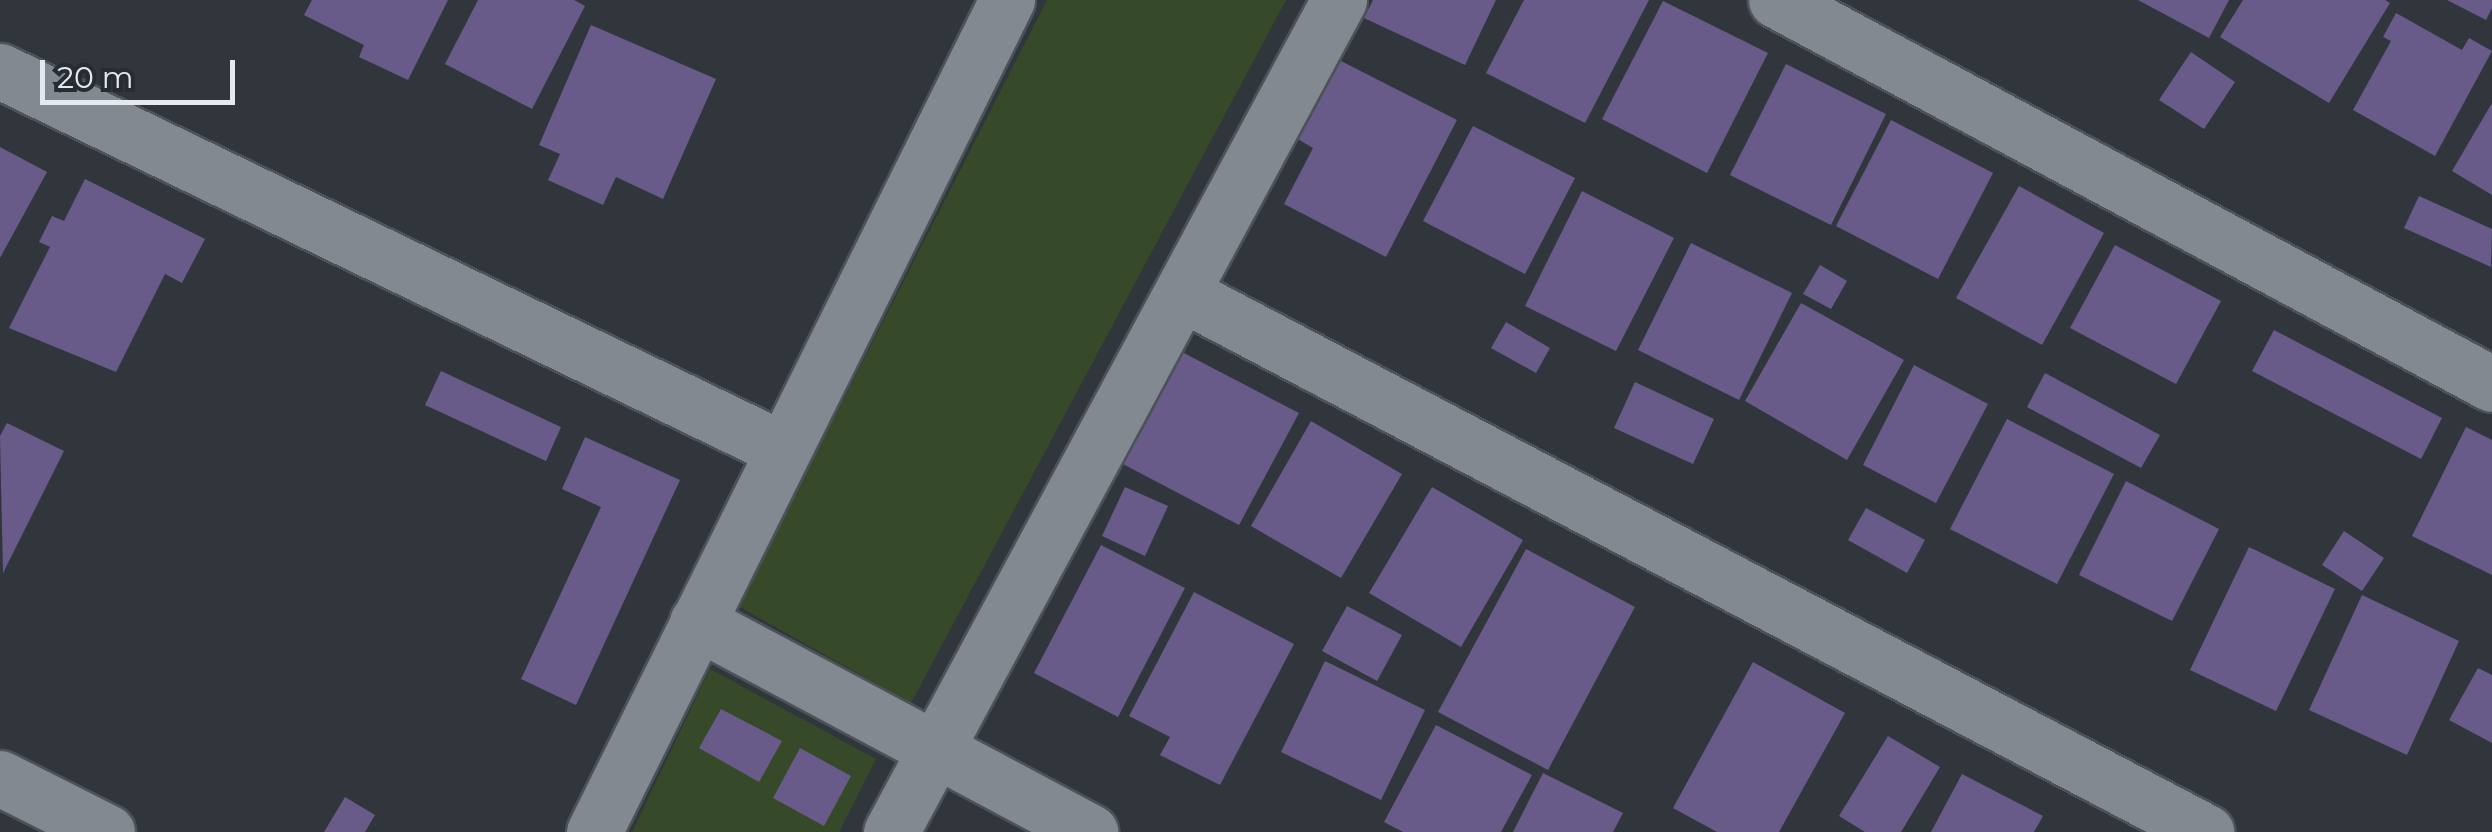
<!DOCTYPE html>
<html>
<head>
<meta charset="utf-8">
<style>
	body { margin:0 }
	#map { position:relative; width:2492px; height:832px; overflow:hidden; background:#30363c; font-family:Montserrat,sans-serif }
	div>[style] { position:absolute }
	[style*='--x'] { left:calc(var(--x)*1px); top:calc(var(--y)*1px); width:calc(var(--w)*1px); rotate:calc(var(--a)*1deg) }
	.green>* { inset:0; background:#364928 }
	.building>* { inset:0; background:#685b8a }
	.roads { filter:drop-shadow(2px 0 #4d5258) drop-shadow(-2px 0 #4d5258) drop-shadow(0 2px #4d5258) drop-shadow(0 -2px #4d5258) }
	.street>* { height:55px; margin:-27.5px; padding:0 27.5px; transform-origin:27.5px; border-radius:27.5px; background:#828990 }
	span { translate:-50% -50%; white-space:nowrap; text-align:center; line-height:1.15; -webkit-text-stroke:8px #262c32; paint-order:stroke }
	.scale { position:absolute; left:40px; top:60px; width:195px; height:45px; box-sizing:border-box; border:5px solid #e5e9ed; border-top:0; padding-left:12px; font-size:30px; line-height:35px; white-space:nowrap; color:#e5e9ed; -webkit-text-stroke:8px #262c32; paint-order:stroke }
</style>
</head>
<body>
<div id="map">
	<div class="green">
		<i style="clip-path:polygon(1047px 0,1286px 0,911px 703px,738px 606px)"></i>
		<i style="clip-path:polygon(710px 669px,876px 759px,839px 832px,632px 832px)"></i>
	</div>
	<div class="building">
		<i style="clip-path:polygon(312px 0,448px 0,408px 80px,359px 57px,364px 45px,304px 15px)"></i>
		<i style="clip-path:polygon(478px 0,574px 0,585px 6px,532px 109px,445px 64px)"></i>
		<i style="clip-path:polygon(1373px 0,1496px 0,1465px 65px,1364px 18px)"></i>
		<i style="clip-path:polygon(1524px 0,1649px 0,1585px 123px,1486px 73px)"></i>
		<i style="clip-path:polygon(2138px 0,2229px 0,2209px 38px)"></i>
		<i style="clip-path:polygon(2243px 0,2385px 0,2390px 3px,2329px 103px,2220px 37px)"></i>
		<i style="clip-path:polygon(2447px 0,2492px 0,2492px 8px,2486px 20px)"></i>
		<i style="clip-path:polygon(1663px 1px,1768px 53px,1707px 173px,1602px 119px)"></i>
		<i style="clip-path:polygon(2396px 13px,2462px 50px,2469px 38px,2492px 51px,2435px 156px,2353px 110px,2391px 41px,2383px 37px)"></i>
		<i style="clip-path:polygon(591px 25px,716px 79px,663px 199px,616px 177px,603px 205px,548px 180px,560px 154px,539px 145px)"></i>
		<i style="clip-path:polygon(2191px 52px,2235px 82px,2204px 129px,2159px 100px)"></i>
		<i style="clip-path:polygon(1337px 59px,1457px 120px,1386px 257px,1284px 204px,1313px 148px,1296px 138px)"></i>
		<i style="clip-path:polygon(1786px 64px,1886px 114px,1831px 225px,1730px 175px)"></i>
		<i style="clip-path:polygon(2492px 103px,2492px 195px,2452px 171px)"></i>
		<i style="clip-path:polygon(1891px 120px,1993px 173px,1938px 279px,1836px 226px)"></i>
		<i style="clip-path:polygon(1473px 126px,1575px 178px,1525px 274px,1423px 221px)"></i>
		<i style="clip-path:polygon(0 147px,47px 172px,0 258px)"></i>
		<i style="clip-path:polygon(85px 179px,205px 239px,182px 283px,165px 274px,116px 372px,9px 328px,50px 247px,39px 242px,52px 216px,64px 221px)"></i>
		<i style="clip-path:polygon(2019px 186px,2104px 233px,2042px 345px,1956px 298px)"></i>
		<i style="clip-path:polygon(1582px 191px,1674px 238px,1616px 351px,1525px 306px)"></i>
		<i style="clip-path:polygon(2419px 196px,2492px 229px,2491px 267px,2404px 228px)"></i>
		<i style="clip-path:polygon(1691px 243px,1792px 293px,1739px 400px,1638px 350px)"></i>
		<i style="clip-path:polygon(2115px 245px,2221px 301px,2176px 384px,2070px 328px)"></i>
		<i style="clip-path:polygon(1820px 265px,1847px 281px,1831px 309px,1803px 294px)"></i>
		<i style="clip-path:polygon(1801px 303px,1904px 360px,1847px 460px,1745px 401px)"></i>
		<i style="clip-path:polygon(1506px 322px,1550px 348px,1536px 373px,1491px 348px)"></i>
		<i style="clip-path:polygon(2274px 330px,2442px 418px,2421px 459px,2252px 371px)"></i>
		<i style="clip-path:polygon(1180px 351px,1299px 413px,1239px 525px,1121px 463px)"></i>
		<i style="clip-path:polygon(1914px 365px,1988px 404px,1936px 503px,1863px 465px)"></i>
		<i style="clip-path:polygon(441px 371px,561px 427px,546px 461px,425px 405px)"></i>
		<i style="clip-path:polygon(2045px 373px,2160px 435px,2141px 468px,2027px 407px)"></i>
		<i style="clip-path:polygon(1635px 382px,1714px 419px,1693px 464px,1614px 428px)"></i>
		<i style="clip-path:polygon(2007px 419px,2114px 474px,2057px 584px,1950px 529px)"></i>
		<i style="clip-path:polygon(1311px 421px,1402px 474px,1341px 578px,1251px 526px)"></i>
		<i style="clip-path:polygon(7px 423px,64px 451px,3px 573px,0 436px)"></i>
		<i style="clip-path:polygon(2466px 427px,2492px 440px,2492px 575px,2412px 536px)"></i>
		<i style="clip-path:polygon(585px 437px,680px 480px,576px 705px,521px 679px,601px 507px,562px 489px)"></i>
		<i style="clip-path:polygon(2126px 481px,2219px 529px,2172px 621px,2079px 575px)"></i>
		<i style="clip-path:polygon(1125px 487px,1168px 506px,1145px 556px,1102px 536px)"></i>
		<i style="clip-path:polygon(1432px 487px,1523px 540px,1461px 647px,1369px 593px)"></i>
		<i style="clip-path:polygon(1866px 508px,1925px 540px,1907px 573px,1848px 540px)"></i>
		<i style="clip-path:polygon(2344px 531px,2384px 558px,2362px 591px,2322px 565px)"></i>
		<i style="clip-path:polygon(1101px 545px,1185px 588px,1118px 717px,1034px 673px)"></i>
		<i style="clip-path:polygon(2249px 547px,2335px 589px,2276px 711px,2190px 670px)"></i>
		<i style="clip-path:polygon(1526px 549px,1635px 607px,1548px 770px,1438px 712px)"></i>
		<i style="clip-path:polygon(1194px 592px,1294px 644px,1220px 785px,1160px 755px,1170px 737px,1129px 716px)"></i>
		<i style="clip-path:polygon(2362px 595px,2459px 641px,2407px 755px,2309px 710px)"></i>
		<i style="clip-path:polygon(1347px 606px,1402px 635px,1377px 681px,1322px 651px)"></i>
		<i style="clip-path:polygon(1325px 661px,1425px 710px,1381px 800px,1281px 752px)"></i>
		<i style="clip-path:polygon(1753px 662px,1845px 713px,1779px 832px,1717px 832px,1673px 808px)"></i>
		<i style="clip-path:polygon(2478px 668px,2492px 675px,2492px 743px,2449px 720px)"></i>
		<i style="clip-path:polygon(721px 709px,782px 741px,759px 782px,699px 748px)"></i>
		<i style="clip-path:polygon(1436px 725px,1532px 775px,1501px 832px,1403px 832px,1384px 822px)"></i>
		<i style="clip-path:polygon(1888px 736px,1940px 767px,1901px 832px,1865px 832px,1839px 816px)"></i>
		<i style="clip-path:polygon(800px 748px,851px 776px,824px 826px,773px 798px)"></i>
		<i style="clip-path:polygon(1543px 773px,1623px 813px,1613px 832px,1513px 832px)"></i>
		<i style="clip-path:polygon(1962px 774px,2043px 816px,2034px 832px,1931px 832px)"></i>
		<i style="clip-path:polygon(345px 797px,375px 815px,365px 832px,324px 832px)"></i>
	</div>
	<div class="roads">
		<div class="street">
			<i style="--x:1776;--y:0;--w:812;--a:28.21"></i>
			<i style="--x:0;--y:71;--w:869;--a:25.8"></i>
			<i style="--x:1185;--y:295;--w:1154;--a:27.74"></i>
			<i style="--x:697;--y:622;--w:446;--a:28.1"></i>
			<i style="--x:0;--y:778;--w:120;--a:26.8"></i>
			<i style="--x:594;--y:832;--w:929;--a:-63.6"></i>
			<i style="--x:891;--y:832;--w:945;--a:-61.7"></i>
		</div>
	</div>
	<div class="scale">20 m</div>
</div>
</body>
</html>
